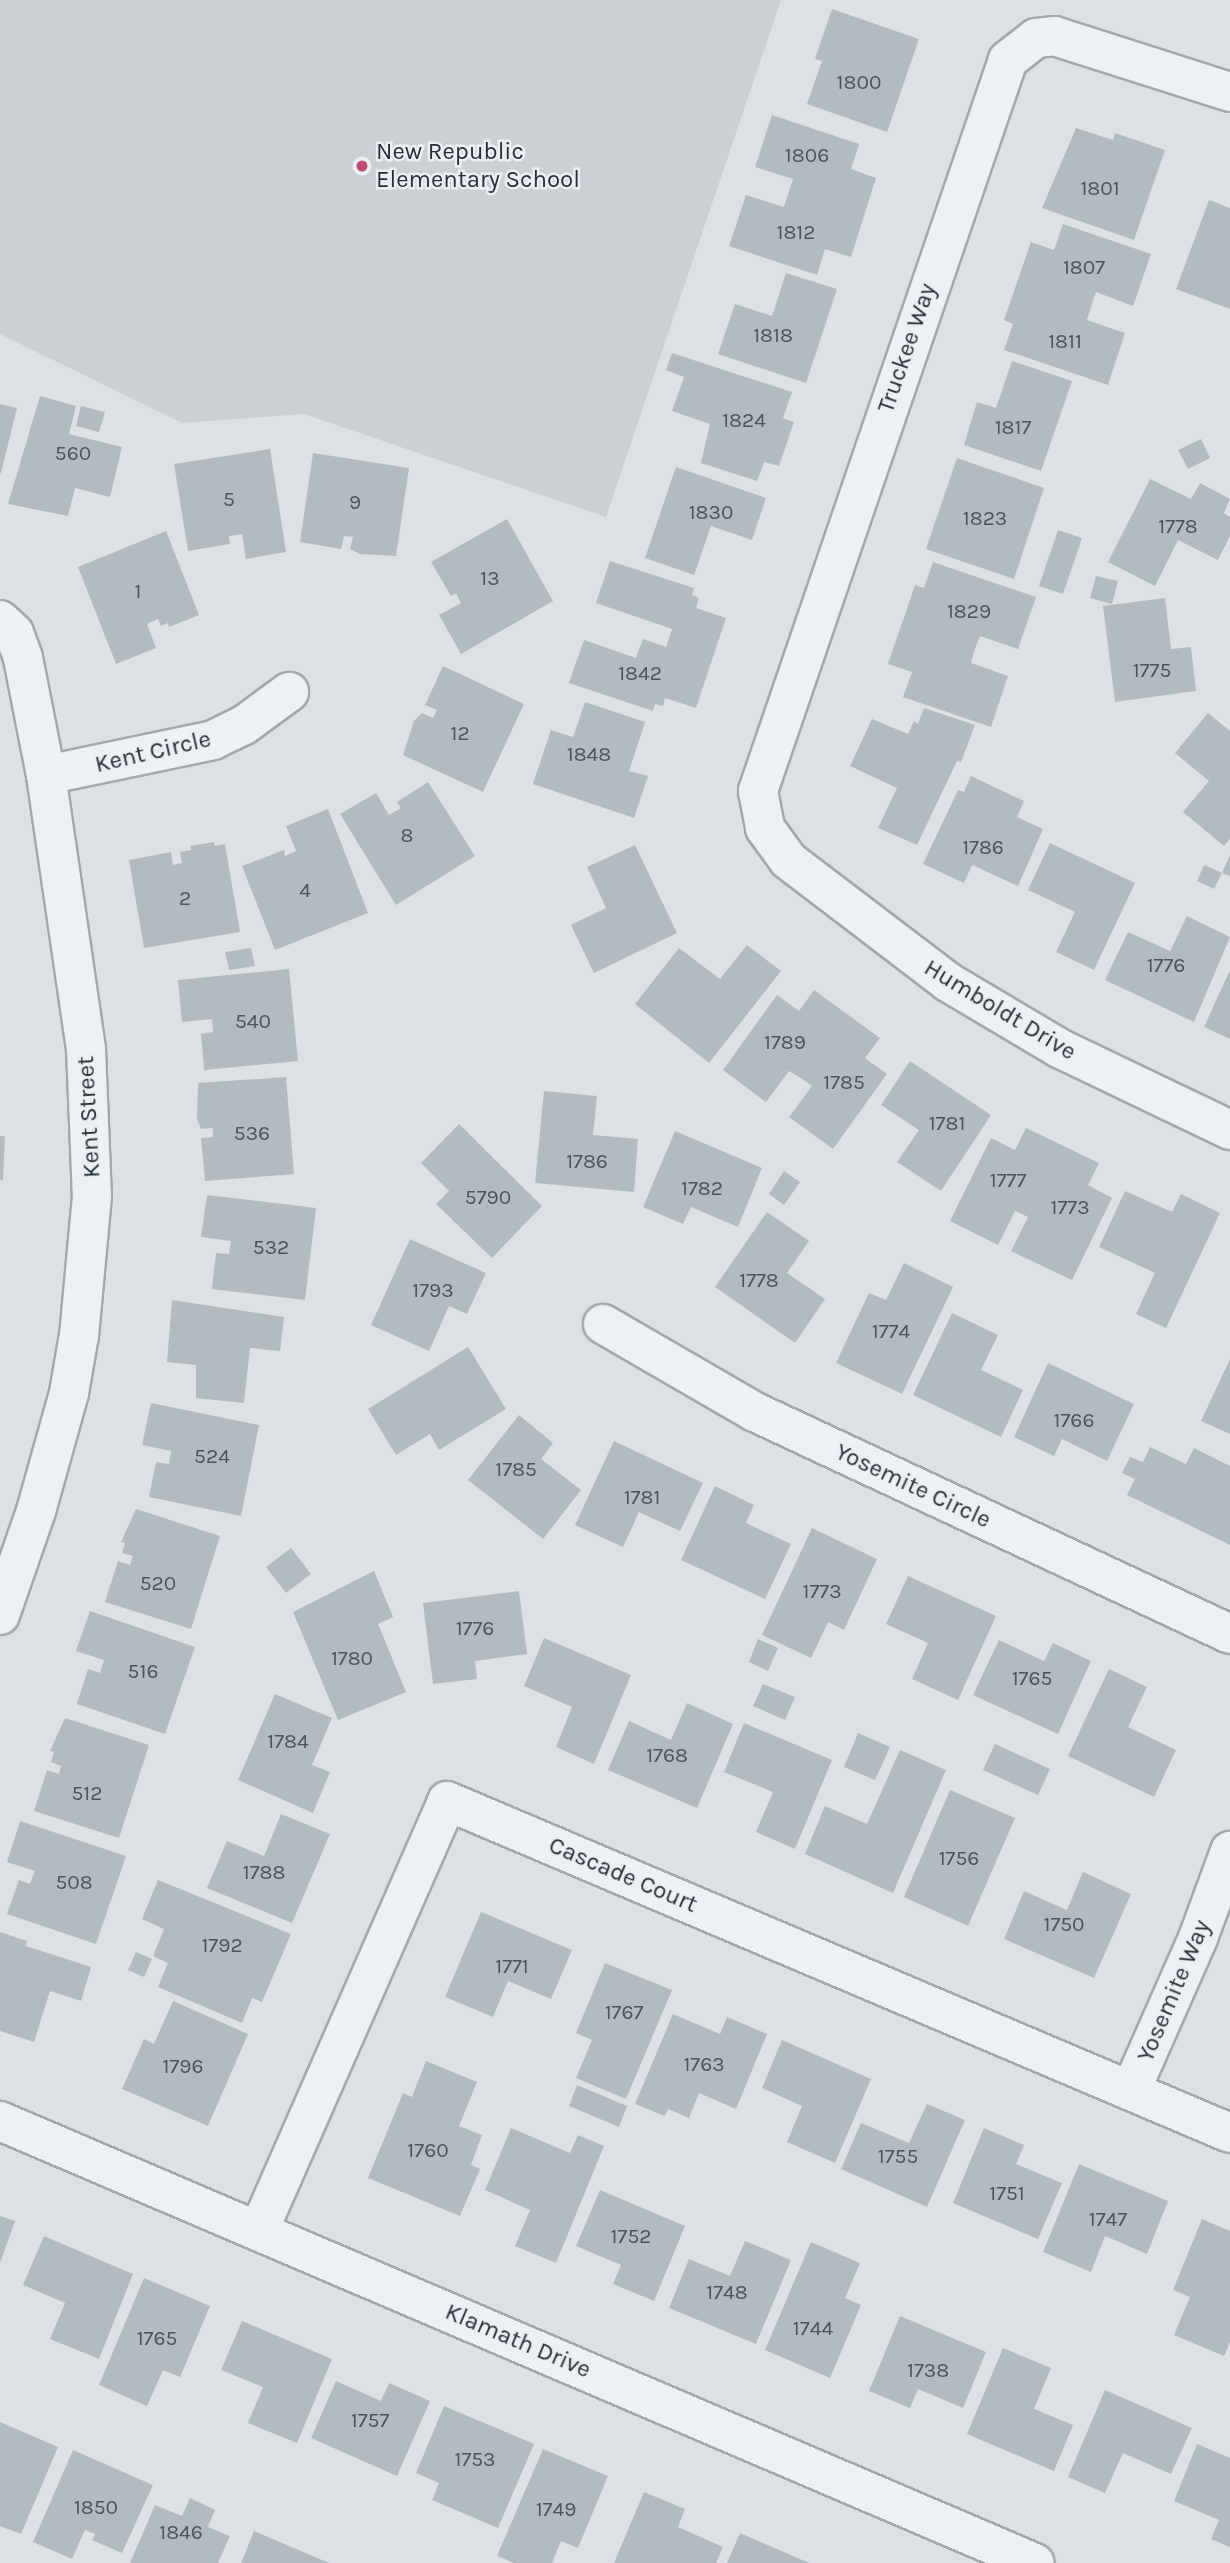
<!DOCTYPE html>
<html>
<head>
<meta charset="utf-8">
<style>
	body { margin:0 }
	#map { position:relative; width:1230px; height:2563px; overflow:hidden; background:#dce1e4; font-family:Karla,sans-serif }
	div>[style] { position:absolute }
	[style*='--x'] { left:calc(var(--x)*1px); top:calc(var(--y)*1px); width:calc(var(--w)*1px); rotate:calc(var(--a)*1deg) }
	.built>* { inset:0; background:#cbd0d5 }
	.building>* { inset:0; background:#b4bbc0 }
	.roads { filter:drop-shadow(2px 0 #a2a9ad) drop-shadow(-2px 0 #a2a9ad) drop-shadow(0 2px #a2a9ad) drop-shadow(0 -2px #a2a9ad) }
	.minor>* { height:38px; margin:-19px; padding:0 19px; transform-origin:19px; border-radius:19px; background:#eef1f3 }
	.dots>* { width:19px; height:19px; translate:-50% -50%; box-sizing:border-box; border:4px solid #ebeff3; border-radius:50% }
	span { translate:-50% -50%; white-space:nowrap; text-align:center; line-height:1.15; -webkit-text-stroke:5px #ebeff3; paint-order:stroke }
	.number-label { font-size:21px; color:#4b545b }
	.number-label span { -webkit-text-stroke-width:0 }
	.poi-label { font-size:24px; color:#283139 }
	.left { translate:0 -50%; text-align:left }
	.street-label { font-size:24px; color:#283139 }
</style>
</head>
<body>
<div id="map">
	<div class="built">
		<i style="clip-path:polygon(0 0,781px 0,606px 517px,304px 414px,182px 423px,0 334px)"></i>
	</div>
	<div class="building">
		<i style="clip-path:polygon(832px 9px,919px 39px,887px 132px,807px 104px,822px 61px,815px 59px)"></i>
		<i style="clip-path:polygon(772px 115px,859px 144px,851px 169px,876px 178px,851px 257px,825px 249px,817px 275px,729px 246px,746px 195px,784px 207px,793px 179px,755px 167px)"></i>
		<i style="clip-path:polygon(1076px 128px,1113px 140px,1115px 133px,1165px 150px,1134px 240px,1042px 208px)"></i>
		<i style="clip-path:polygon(1209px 200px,1230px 208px,1230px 309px,1176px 289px)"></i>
		<i style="clip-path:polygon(1063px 224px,1151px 254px,1133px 306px,1096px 292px,1091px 307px,1087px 320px,1125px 333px,1108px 385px,1004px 350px,1013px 324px,1004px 320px,1031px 242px,1054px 250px)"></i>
		<i style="clip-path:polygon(786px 273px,837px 289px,806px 383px,718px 354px,735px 304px,772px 316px)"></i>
		<i style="clip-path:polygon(672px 353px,792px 392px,783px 418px,794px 422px,779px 466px,764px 462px,757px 481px,701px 463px,710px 424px,672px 411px,684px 377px,666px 370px)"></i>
		<i style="clip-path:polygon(1012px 361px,1072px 381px,1041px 471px,964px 445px,977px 402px,996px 408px)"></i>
		<i style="clip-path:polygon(40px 396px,76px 406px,69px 434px,122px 447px,110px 497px,75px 488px,68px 516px,8px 504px)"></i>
		<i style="clip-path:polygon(0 404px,17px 408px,1px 473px,0 473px)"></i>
		<i style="clip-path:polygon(81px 406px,105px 412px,99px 432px,76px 426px)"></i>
		<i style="clip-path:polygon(1201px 439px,1210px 458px,1188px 469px,1178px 450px)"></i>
		<i style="clip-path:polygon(270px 449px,286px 552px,246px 559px,242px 534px,229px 536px,230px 544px,188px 551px,174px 464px)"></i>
		<i style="clip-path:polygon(313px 453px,409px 468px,396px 556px,360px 554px,350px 549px,353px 537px,344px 536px,341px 549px,300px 542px)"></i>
		<i style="clip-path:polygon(957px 458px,1044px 488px,1014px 579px,926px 549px)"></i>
		<i style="clip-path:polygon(676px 467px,766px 498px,752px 540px,711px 526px,694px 575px,645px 558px)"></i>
		<i style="clip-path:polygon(1150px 479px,1191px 499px,1200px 483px,1230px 499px,1224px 513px,1230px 517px,1230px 536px,1218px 560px,1178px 540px,1155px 586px,1108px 562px)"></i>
		<i style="clip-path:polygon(507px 519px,553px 601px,461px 654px,439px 615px,461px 603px,456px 593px,451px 596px,431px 562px)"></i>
		<i style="clip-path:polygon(1058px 530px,1082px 538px,1063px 594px,1039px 586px)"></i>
		<i style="clip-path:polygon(166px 531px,199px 615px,169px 627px,168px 623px,161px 626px,158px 619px,147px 624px,156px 648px,116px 664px,78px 567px)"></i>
		<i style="clip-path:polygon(610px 561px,694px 588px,692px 595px,699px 598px,696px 608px,726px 618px,696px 708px,665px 698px,663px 706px,655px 704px,653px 711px,569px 683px,584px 640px,636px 658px,643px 639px,666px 647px,672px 629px,596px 603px)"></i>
		<i style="clip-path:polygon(933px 562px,1036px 597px,1018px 649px,980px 636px,975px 649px,971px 663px,1008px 676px,991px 727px,903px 697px,912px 672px,888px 664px,915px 585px,924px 588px)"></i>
		<i style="clip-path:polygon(1096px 576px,1118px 581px,1112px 604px,1090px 598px)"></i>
		<i style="clip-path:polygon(1165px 598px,1171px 649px,1191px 647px,1196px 691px,1115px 702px,1103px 606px)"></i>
		<i style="clip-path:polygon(443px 666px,524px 704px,483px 792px,403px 755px,414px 721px,422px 713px,433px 718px,437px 710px,425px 705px)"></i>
		<i style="clip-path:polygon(585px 702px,645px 722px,629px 771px,648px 776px,634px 818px,533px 784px,551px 730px,573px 737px)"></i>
		<i style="clip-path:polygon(924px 708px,975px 725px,961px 762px,957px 761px,917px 845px,878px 828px,897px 788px,850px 766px,872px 719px,908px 734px,914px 721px,918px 724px)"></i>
		<i style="clip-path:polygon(1208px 713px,1230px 731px,1230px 839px,1224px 846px,1183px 812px,1209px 781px,1175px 753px)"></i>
		<i style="clip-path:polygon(971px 776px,1024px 801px,1017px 817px,1043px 829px,1018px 886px,972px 865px,964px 883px,923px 864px,958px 790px,964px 792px)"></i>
		<i style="clip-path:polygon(428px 782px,475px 856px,396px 905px,340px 814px,376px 793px,389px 815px,401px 808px,397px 802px)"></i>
		<i style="clip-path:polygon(328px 809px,368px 913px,275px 950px,242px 866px,284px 850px,285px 856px,296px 851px,286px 826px)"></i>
		<i style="clip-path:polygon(214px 842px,215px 846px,225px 844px,240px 932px,144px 948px,129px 860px,171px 852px,173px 865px,182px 863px,180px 852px,191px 850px,190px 846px)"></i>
		<i style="clip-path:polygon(1050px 843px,1135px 883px,1094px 970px,1056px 952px,1075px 912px,1028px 890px)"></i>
		<i style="clip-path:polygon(635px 845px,677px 933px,594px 973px,571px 925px,606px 908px,587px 867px)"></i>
		<i style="clip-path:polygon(1230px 855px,1230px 876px,1222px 873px,1214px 889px,1197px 881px,1204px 865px,1222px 873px)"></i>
		<i style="clip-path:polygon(1187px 916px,1230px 937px,1194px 1022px,1105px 980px,1128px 932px,1170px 951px)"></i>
		<i style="clip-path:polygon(747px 945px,781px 971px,709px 1063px,635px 1004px,679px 948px,720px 979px)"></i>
		<i style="clip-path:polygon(251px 948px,255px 966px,229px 970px,225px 952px)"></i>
		<i style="clip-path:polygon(289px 969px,298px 1061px,204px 1070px,201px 1034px,213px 1032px,212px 1019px,182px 1022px,178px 980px)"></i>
		<i style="clip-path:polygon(1230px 970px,1230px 1039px,1204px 1027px)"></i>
		<i style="clip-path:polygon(814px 990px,880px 1038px,865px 1058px,887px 1074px,833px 1149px,789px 1117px,812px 1086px,801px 1078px,789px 1071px,766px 1102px,723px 1070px,777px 995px,799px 1011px)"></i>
		<i style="clip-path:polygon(910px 1061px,991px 1115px,941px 1191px,897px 1162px,919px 1130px,881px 1105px)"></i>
		<i style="clip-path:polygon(286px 1077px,294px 1174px,205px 1181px,201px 1138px,213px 1137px,213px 1128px,201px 1129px,197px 1119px,198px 1083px)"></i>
		<i style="clip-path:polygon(544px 1091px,597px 1096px,593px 1135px,638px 1139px,634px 1192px,535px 1183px)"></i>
		<i style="clip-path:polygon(459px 1124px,542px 1206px,492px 1258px,436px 1204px,449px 1191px,421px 1163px)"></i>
		<i style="clip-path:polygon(1026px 1128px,1099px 1163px,1088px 1185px,1112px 1198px,1072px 1280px,1011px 1251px,1028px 1217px,1015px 1211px,998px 1245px,950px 1221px,991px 1138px,1015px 1150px)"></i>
		<i style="clip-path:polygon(675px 1131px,762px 1168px,738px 1227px,691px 1207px,683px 1224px,643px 1207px)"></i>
		<i style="clip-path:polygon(0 1136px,5px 1136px,3px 1180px,0 1180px)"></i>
		<i style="clip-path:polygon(784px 1171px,800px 1182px,784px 1205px,769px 1194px)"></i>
		<i style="clip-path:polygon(1125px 1191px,1172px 1212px,1181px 1194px,1220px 1213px,1166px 1328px,1136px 1314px,1155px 1273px,1099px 1247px)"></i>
		<i style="clip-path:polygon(207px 1195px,316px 1208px,305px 1300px,212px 1289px,216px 1253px,229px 1254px,231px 1241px,201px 1237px)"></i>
		<i style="clip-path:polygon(767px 1212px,809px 1241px,787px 1273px,825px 1299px,795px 1343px,715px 1287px)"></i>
		<i style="clip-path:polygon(410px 1239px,486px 1273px,467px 1314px,449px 1306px,429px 1351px,371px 1325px)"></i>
		<i style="clip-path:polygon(904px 1263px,953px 1287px,902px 1394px,836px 1363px,869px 1293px,886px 1300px)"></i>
		<i style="clip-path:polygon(172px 1300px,284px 1317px,280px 1351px,250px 1348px,244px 1403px,196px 1398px,196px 1365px,167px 1362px)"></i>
		<i style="clip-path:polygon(952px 1313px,998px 1335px,981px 1370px,1023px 1390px,1001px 1437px,913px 1395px)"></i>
		<i style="clip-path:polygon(468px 1347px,506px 1409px,439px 1450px,430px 1434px,396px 1455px,368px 1409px)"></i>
		<i style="clip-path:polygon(1230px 1359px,1230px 1434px,1201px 1421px)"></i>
		<i style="clip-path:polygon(1048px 1363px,1134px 1404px,1107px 1461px,1062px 1439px,1054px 1456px,1014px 1437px)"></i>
		<i style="clip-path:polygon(151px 1403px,259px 1425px,241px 1516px,149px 1497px,156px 1462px,169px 1464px,171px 1451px,142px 1445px)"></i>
		<i style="clip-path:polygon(519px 1415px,553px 1443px,541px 1459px,581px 1490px,543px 1539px,468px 1480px)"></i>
		<i style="clip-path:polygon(614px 1441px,703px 1483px,680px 1531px,639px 1512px,623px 1547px,575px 1525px)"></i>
		<i style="clip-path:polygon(1150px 1447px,1186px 1464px,1194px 1448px,1230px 1466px,1230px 1545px,1127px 1495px,1135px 1479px,1122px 1473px,1130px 1457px,1143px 1462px)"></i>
		<i style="clip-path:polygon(715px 1486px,754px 1505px,746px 1523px,791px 1544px,765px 1599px,681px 1560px)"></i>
		<i style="clip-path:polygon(136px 1509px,220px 1536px,191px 1629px,105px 1602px,118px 1561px,130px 1565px,133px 1556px,122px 1553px,125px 1543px,121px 1542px)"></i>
		<i style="clip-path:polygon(812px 1528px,877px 1559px,844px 1630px,828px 1622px,811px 1658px,762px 1635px)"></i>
		<i style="clip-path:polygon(291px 1548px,311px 1574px,286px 1593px,266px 1567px)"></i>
		<i style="clip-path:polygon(374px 1571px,393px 1617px,378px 1624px,406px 1692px,338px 1720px,293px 1612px)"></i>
		<i style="clip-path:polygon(908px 1576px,996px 1616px,958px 1700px,912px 1679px,928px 1643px,886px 1624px)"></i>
		<i style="clip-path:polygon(519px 1591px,527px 1654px,475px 1661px,477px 1679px,433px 1684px,423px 1603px)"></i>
		<i style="clip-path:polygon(90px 1611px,195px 1647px,165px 1734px,77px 1704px,88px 1669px,100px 1673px,104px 1660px,76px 1651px)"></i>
		<i style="clip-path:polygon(544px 1638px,631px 1675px,594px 1764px,556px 1747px,572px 1707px,524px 1686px)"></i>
		<i style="clip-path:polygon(758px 1639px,778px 1648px,768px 1671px,749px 1662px)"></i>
		<i style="clip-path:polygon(999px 1640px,1044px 1661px,1053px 1643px,1091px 1661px,1058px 1734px,973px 1695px)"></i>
		<i style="clip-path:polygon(1109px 1669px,1147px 1687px,1128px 1727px,1176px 1750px,1154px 1797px,1068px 1756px)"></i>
		<i style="clip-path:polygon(763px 1684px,795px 1697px,785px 1720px,753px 1706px)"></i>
		<i style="clip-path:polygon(275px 1694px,332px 1718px,312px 1765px,330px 1772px,313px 1813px,238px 1780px)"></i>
		<i style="clip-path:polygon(687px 1703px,733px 1724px,697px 1808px,608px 1770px,629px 1721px,671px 1740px)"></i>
		<i style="clip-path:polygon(65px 1718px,149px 1745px,119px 1838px,34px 1811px,47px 1770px,59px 1774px,61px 1766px,51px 1762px,54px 1752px,50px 1751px)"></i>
		<i style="clip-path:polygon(744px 1723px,832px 1760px,795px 1849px,756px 1832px,773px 1792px,724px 1772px)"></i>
		<i style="clip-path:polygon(858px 1733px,890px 1747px,875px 1780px,844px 1767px)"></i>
		<i style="clip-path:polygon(995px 1744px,1050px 1769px,1038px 1795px,983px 1770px)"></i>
		<i style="clip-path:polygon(900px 1750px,946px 1770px,893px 1893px,805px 1854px,825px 1806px,867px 1824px)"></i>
		<i style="clip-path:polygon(950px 1790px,1015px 1818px,968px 1926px,904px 1897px)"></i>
		<i style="clip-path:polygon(281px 1814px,330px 1834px,292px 1923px,207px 1888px,227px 1841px,264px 1856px)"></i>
		<i style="clip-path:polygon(20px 1821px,126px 1856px,96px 1944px,7px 1914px,19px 1880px,30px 1884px,35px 1871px,7px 1862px)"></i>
		<i style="clip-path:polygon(1083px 1872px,1131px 1894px,1094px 1978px,1004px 1939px,1024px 1891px,1067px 1910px)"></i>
		<i style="clip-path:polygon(158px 1880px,291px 1934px,262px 2002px,252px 1998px,242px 2023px,158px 1987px,168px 1963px,153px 1956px,164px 1929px,142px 1919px)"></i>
		<i style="clip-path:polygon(481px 1912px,572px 1950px,551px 1999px,508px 1981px,493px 2017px,445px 1997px)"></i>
		<i style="clip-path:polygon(0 1932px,27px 1941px,26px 1946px,91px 1967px,81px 2001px,50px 1991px,34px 2042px,0 2031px)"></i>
		<i style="clip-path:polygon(136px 1952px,152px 1959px,144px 1977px,128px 1970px)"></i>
		<i style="clip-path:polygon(605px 1963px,672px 1990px,626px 2099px,576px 2078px,592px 2040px,576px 2033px)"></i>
		<i style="clip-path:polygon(173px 2001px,248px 2034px,208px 2126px,122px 2089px,144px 2039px,154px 2044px)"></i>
		<i style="clip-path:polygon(673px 2014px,720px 2034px,727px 2017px,767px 2034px,736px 2109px,699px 2093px,689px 2118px,668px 2109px,665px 2116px,635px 2104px)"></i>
		<i style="clip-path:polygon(782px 2040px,871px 2079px,835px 2163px,787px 2142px,802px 2106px,762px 2088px)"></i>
		<i style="clip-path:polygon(426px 2061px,477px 2082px,459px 2126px,482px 2135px,471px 2165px,480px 2169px,460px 2216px,368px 2178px,403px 2093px,412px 2097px)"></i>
		<i style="clip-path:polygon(577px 2085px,627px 2106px,619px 2127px,569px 2106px)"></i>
		<i style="clip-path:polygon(927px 2104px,965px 2120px,927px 2207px,841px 2169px,861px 2123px,909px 2143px)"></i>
		<i style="clip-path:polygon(511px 2128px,570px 2153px,578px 2135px,604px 2146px,556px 2263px,515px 2246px,530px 2210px,485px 2190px)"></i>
		<i style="clip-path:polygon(984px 2128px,1024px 2145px,1016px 2164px,1062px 2183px,1038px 2239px,953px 2203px)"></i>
		<i style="clip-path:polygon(1079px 2164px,1168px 2201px,1147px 2254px,1105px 2236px,1091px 2272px,1043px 2252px)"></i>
		<i style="clip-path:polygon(600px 2190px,685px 2226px,654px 2301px,613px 2284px,621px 2265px,576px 2246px)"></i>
		<i style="clip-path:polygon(0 2216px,15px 2221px,0 2263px)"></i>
		<i style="clip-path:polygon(1202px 2219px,1230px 2231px,1230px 2342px,1224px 2356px,1174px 2335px,1190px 2297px,1173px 2290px)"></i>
		<i style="clip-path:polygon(44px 2236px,133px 2274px,99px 2359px,50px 2339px,65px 2303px,23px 2285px)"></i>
		<i style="clip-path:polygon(745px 2241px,791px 2260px,756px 2344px,669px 2308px,689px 2259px,730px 2276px)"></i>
		<i style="clip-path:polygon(811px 2242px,860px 2263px,845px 2298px,861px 2305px,830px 2378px,765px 2350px)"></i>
		<i style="clip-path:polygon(144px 2278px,210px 2306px,180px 2377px,163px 2370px,147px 2406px,99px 2385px)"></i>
		<i style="clip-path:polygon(900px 2316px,986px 2352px,963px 2408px,918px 2389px,910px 2408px,869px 2391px)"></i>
		<i style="clip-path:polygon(242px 2321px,332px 2359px,297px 2443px,248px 2423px,263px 2387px,221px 2370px)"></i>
		<i style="clip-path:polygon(1003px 2348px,1051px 2368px,1034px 2409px,1073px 2425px,1054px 2471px,967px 2434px)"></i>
		<i style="clip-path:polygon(336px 2381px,381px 2401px,389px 2383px,430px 2401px,397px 2476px,311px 2438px)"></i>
		<i style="clip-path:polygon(1105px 2390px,1192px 2428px,1171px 2474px,1123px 2453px,1105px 2493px,1068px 2477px)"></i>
		<i style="clip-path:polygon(444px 2406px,534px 2444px,498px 2528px,432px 2500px,439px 2483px,416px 2473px)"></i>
		<i style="clip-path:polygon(0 2422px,58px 2447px,21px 2534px,0 2526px)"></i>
		<i style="clip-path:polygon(1197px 2444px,1230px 2458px,1230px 2547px,1211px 2539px,1219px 2520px,1174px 2501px)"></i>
		<i style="clip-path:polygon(543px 2449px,608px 2476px,578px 2548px,561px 2541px,552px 2563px,514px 2563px,497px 2556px)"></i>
		<i style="clip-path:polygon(73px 2450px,153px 2485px,122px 2553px,92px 2540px,95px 2534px,85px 2530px,72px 2559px,33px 2542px)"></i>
		<i style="clip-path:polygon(644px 2492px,685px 2509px,678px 2527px,723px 2547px,716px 2563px,614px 2563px)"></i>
		<i style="clip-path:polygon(190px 2498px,215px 2510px,208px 2527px,230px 2536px,218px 2563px,130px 2563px,155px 2505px,182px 2516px)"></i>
		<i style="clip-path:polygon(254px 2531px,329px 2563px,241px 2563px)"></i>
		<i style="clip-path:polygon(740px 2533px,809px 2563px,727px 2563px)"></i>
	</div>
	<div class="roads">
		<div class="minor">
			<i style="--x:1230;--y:92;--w:184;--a:-162.3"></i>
			<i style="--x:1055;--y:36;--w:19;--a:174"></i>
			<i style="--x:1036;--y:38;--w:36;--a:142"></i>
			<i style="--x:1008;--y:60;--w:773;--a:108.88"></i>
			<i style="--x:758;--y:791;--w:38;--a:79"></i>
			<i style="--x:765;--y:828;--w:39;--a:54"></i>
			<i style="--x:788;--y:860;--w:201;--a:37.3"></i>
			<i style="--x:948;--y:982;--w:129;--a:30.7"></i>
			<i style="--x:1059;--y:1048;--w:190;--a:25.6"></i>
			<i style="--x:0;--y:620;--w:19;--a:43"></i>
			<i style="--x:14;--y:633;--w:27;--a:70"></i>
			<i style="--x:23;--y:658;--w:119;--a:78.9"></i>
			<i style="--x:46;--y:775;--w:277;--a:81.7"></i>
			<i style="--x:86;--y:1049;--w:147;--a:87.7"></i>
			<i style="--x:92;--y:1196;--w:140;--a:95.3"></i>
			<i style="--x:79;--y:1335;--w:59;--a:99.8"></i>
			<i style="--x:69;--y:1393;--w:123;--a:105.6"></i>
			<i style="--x:36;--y:1511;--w:110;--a:109.1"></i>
			<i style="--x:46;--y:775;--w:171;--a:-11.8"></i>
			<i style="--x:213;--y:740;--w:34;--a:-26"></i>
			<i style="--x:244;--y:725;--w:56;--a:-36.3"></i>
			<i style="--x:603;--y:1324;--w:176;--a:30.1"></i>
			<i style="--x:755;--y:1412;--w:524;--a:25.05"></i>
			<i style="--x:1131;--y:2090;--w:166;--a:-66.2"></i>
			<i style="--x:1198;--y:1938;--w:93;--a:-69.8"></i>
			<i style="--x:0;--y:2121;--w:1125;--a:23.13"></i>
			<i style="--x:259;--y:2230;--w:468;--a:-66.3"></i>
			<i style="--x:447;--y:1801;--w:850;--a:22.98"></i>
		</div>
	</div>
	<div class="dots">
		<i style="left:362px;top:166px;background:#bc4f6f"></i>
	</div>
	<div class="number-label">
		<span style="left:859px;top:82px">1800</span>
		<span style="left:807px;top:155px">1806</span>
		<span style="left:1100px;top:188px">1801</span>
		<span style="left:796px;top:232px">1812</span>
		<span style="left:1084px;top:267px">1807</span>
		<span style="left:773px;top:335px">1818</span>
		<span style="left:1065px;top:341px">1811</span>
		<span style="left:744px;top:420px">1824</span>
		<span style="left:1013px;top:427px">1817</span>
		<span style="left:73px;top:453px">560</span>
		<span style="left:229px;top:499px">5</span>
		<span style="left:355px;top:502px">9</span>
		<span style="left:711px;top:512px">1830</span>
		<span style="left:985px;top:518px">1823</span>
		<span style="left:1178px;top:526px">1778</span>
		<span style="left:490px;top:578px">13</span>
		<span style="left:138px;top:591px">1</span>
		<span style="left:969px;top:611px">1829</span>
		<span style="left:1152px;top:670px">1775</span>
		<span style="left:640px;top:673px">1842</span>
		<span style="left:460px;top:733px">12</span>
		<span style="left:589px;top:754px">1848</span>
		<span style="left:407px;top:835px">8</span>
		<span style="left:983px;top:847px">1786</span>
		<span style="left:305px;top:890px">4</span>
		<span style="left:185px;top:898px">2</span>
		<span style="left:1166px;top:965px">1776</span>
		<span style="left:253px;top:1021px">540</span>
		<span style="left:785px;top:1042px">1789</span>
		<span style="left:844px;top:1082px">1785</span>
		<span style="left:947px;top:1123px">1781</span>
		<span style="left:252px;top:1133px">536</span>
		<span style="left:587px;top:1161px">1786</span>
		<span style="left:1008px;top:1180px">1777</span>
		<span style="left:702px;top:1188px">1782</span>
		<span style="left:488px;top:1197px">5790</span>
		<span style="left:1070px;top:1207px">1773</span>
		<span style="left:271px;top:1247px">532</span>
		<span style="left:759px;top:1280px">1778</span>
		<span style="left:433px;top:1290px">1793</span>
		<span style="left:891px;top:1331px">1774</span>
		<span style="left:1074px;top:1420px">1766</span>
		<span style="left:212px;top:1456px">524</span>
		<span style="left:516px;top:1469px">1785</span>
		<span style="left:642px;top:1497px">1781</span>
		<span style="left:158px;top:1583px">520</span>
		<span style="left:822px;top:1591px">1773</span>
		<span style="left:475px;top:1628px">1776</span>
		<span style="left:352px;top:1658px">1780</span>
		<span style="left:143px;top:1671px">516</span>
		<span style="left:1032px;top:1678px">1765</span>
		<span style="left:288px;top:1741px">1784</span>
		<span style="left:667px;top:1755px">1768</span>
		<span style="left:87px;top:1793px">512</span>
		<span style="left:959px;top:1858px">1756</span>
		<span style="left:264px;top:1872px">1788</span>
		<span style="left:74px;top:1882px">508</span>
		<span style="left:1064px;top:1924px">1750</span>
		<span style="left:222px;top:1945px">1792</span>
		<span style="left:512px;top:1966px">1771</span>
		<span style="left:624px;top:2012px">1767</span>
		<span style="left:704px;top:2064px">1763</span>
		<span style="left:183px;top:2066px">1796</span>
		<span style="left:428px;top:2150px">1760</span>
		<span style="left:898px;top:2156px">1755</span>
		<span style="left:1007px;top:2193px">1751</span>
		<span style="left:1108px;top:2219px">1747</span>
		<span style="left:631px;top:2236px">1752</span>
		<span style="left:727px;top:2292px">1748</span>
		<span style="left:813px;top:2328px">1744</span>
		<span style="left:157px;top:2338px">1765</span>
		<span style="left:928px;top:2370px">1738</span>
		<span style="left:370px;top:2420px">1757</span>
		<span style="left:475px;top:2459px">1753</span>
		<span style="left:96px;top:2507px">1850</span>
		<span style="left:556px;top:2509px">1749</span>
		<span style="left:181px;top:2532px">1846</span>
	</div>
	<div class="poi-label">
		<span class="left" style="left:376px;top:166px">New Republic<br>Elementary School</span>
	</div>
	<div class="street-label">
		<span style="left:907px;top:348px;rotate:-71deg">Truckee Way</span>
		<span style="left:153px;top:752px;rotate:-13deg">Kent Circle</span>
		<span style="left:1000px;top:1010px;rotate:31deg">Humboldt Drive</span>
		<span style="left:89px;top:1117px;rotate:-93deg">Kent Street</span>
		<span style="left:913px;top:1486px;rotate:25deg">Yosemite Circle</span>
		<span style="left:623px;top:1875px;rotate:23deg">Cascade Court</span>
		<span style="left:1174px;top:1991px;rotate:-67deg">Yosemite Way</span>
		<span style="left:518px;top:2341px;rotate:23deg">Klamath Drive</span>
	</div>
</div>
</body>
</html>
